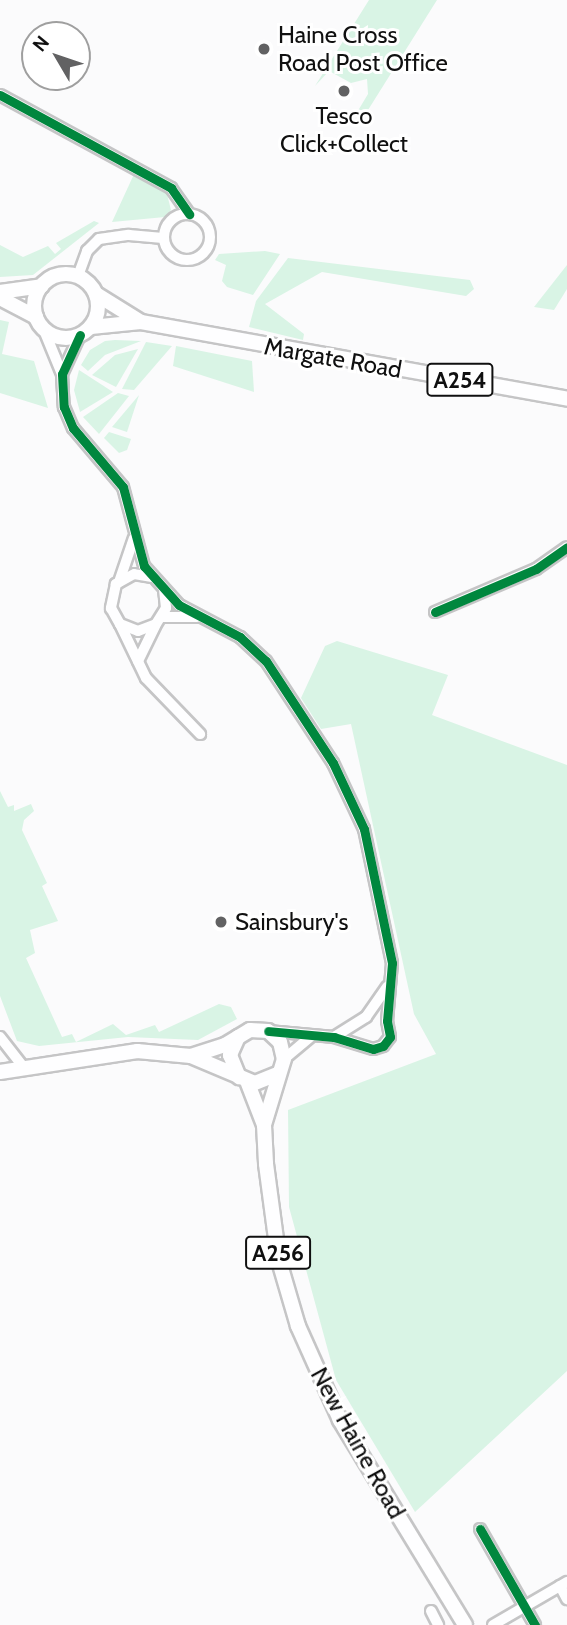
<!DOCTYPE html>
<html>
<head>
<meta charset="utf-8">
<style>
	body { margin:0 }
	#map { position:relative; width:567px; height:1625px; overflow:hidden; background:#fbfbfc; font-family:Cabin,sans-serif }
	div>[style] { position:absolute }
	[style*='--x'] { left:calc(var(--x)*1px); top:calc(var(--y)*1px); width:calc(var(--w)*1px); rotate:calc(var(--a)*1deg) }
	.green>* { inset:0; background:#d9f4e5 }
	.roads { filter:drop-shadow(2px 0 #c5c5c6) drop-shadow(-2px 0 #c5c5c6) drop-shadow(0 2px #c5c5c6) drop-shadow(0 -2px #c5c5c6) }
	.minor>* { height:10px; margin:-5px; padding:0 5px; transform-origin:5px; border-radius:5px; background:#fefeff }
	.minor>.ring { margin:-5px; padding:0; box-sizing:content-box; background:none; border:10px solid #fefeff; border-radius:50% }
	.major>* { height:14px; margin:-7px; padding:0 7px; transform-origin:7px; border-radius:7px; background:#fefeff }
	.major>.ring { margin:-7px; padding:0; box-sizing:content-box; background:none; border:14px solid #fefeff; border-radius:50% }
	.cycleway>* { height:9px; margin:-4.5px; padding:0 4.5px; transform-origin:4.5px; border-radius:4.5px; background:#00873e }
	.dots>* { width:19px; height:19px; translate:-50% -50%; box-sizing:border-box; border:4px solid #fff; border-radius:50% }
	span { translate:-50% -50%; white-space:nowrap; text-align:center; line-height:1.15; -webkit-text-stroke:6px #fff; paint-order:stroke }
	.shield-label span { padding:2px 5px; background:#fff; border:2px solid; border-radius:5px; -webkit-text-stroke-width:0 }
	.shield-label { font-size:23px; color:#101010; font-weight:700 }
	.poi-label { font-size:24px; color:#101010 }
	.left { translate:0 -50%; text-align:left }
	.street-label { font-size:24px; color:#101010 }
	.north { position:absolute; left:21px; top:21px; width:70px; height:70px; box-sizing:border-box; background:#fff; border:2px solid #9f9f9f; border-radius:50%; rotate:309deg; font-size:19px; font-weight:700; line-height:28px; text-align:center; color:#101010 }
	.north::after { content:''; display:block; margin:auto; width:24px; height:32px; background:#626263; clip-path:polygon(50% 0,100% 100%,50% 72%,0 100%) }
</style>
</head>
<body>
<div id="map">
	<div class="green">
		<i style="clip-path:polygon(369px 0,437px 0,363px 118px,356px 114px,368px 94px,367px 79px,351px 83px,329px 71px,315px 86px)"></i>
		<i style="clip-path:polygon(135px 172px,167px 194px,171px 210px,165px 217px,112px 222px)"></i>
		<i style="clip-path:polygon(94px 221px,99px 223px,33px 275px,0 277px,0 245px,23px 257px,48px 246px,55px 254px,61px 249px,56px 243px)"></i>
		<i style="clip-path:polygon(265px 251px,280px 254px,253px 295px,227px 287px,222px 281px,226px 265px,215px 260px,219px 254px)"></i>
		<i style="clip-path:polygon(288px 258px,470px 280px,474px 289px,466px 296px,322px 272px,265px 304px,304px 334px,303px 340px,249px 327px,256px 301px)"></i>
		<i style="clip-path:polygon(567px 265px,567px 289px,554px 310px,534px 307px)"></i>
		<i style="clip-path:polygon(0 320px,9px 322px,2px 354px,34px 361px,48px 408px,0 393px)"></i>
		<i style="clip-path:polygon(105px 341px,115px 340px,141px 341px,105px 355px,88px 371px,81px 365px,90px 350px)"></i>
		<i style="clip-path:polygon(146px 342px,172px 346px,134px 390px,122px 389px)"></i>
		<i style="clip-path:polygon(176px 346px,252px 361px,254px 392px,173px 366px)"></i>
		<i style="clip-path:polygon(138px 349px,116px 387px,92px 375px,115px 355px)"></i>
		<i style="clip-path:polygon(79px 370px,113px 392px,80px 412px,74px 390px)"></i>
		<i style="clip-path:polygon(118px 393px,129px 396px,99px 434px,83px 417px)"></i>
		<i style="clip-path:polygon(139px 395px,127px 432px,112px 427px)"></i>
		<i style="clip-path:polygon(109px 432px,131px 439px,127px 450px,119px 453px,104px 438px)"></i>
		<i style="clip-path:polygon(337px 641px,448px 675px,432px 715px,567px 765px,567px 1371px,415px 1512px,336px 1380px,289px 1207px,288px 1110px,436px 1054px,414px 1014px,351px 724px,321px 729px,301px 698px,325px 646px)"></i>
		<i style="clip-path:polygon(0 791px,8px 807px,14px 805px,14px 811px,31px 804px,34px 811px,24px 820px,22px 830px,47px 883px,42px 886px,58px 921px,30px 930px,35px 953px,26px 958px,62px 1037px,72px 1034px,76px 1042px,113px 1024px,126px 1035px,155px 1025px,159px 1032px,219px 1004px,231px 1007px,237px 1019px,198px 1040px,128px 1037px,39px 1046px,17px 1041px,0 996px)"></i>
	</div>
	<div class="roads">
		<div class="minor">
			<i style="--x:0;--y:95;--w:195;--a:28.5"></i>
			<i style="--x:171;--y:188;--w:32;--a:55"></i>
			<i class="ring" style="left:164px;top:214px;width:36px;height:36px"></i>
			<i style="--x:78;--y:276;--w:27;--a:-70"></i>
			<i style="--x:87;--y:251;--w:17;--a:-45"></i>
			<i style="--x:99;--y:239;--w:30;--a:-8"></i>
			<i style="--x:129;--y:235;--w:34;--a:5"></i>
			<i style="--x:44;--y:330;--w:48;--a:67.8"></i>
			<i style="--x:80;--y:335;--w:43;--a:114.8"></i>
			<i style="--x:62;--y:374;--w:33;--a:87"></i>
			<i style="--x:64;--y:407;--w:23;--a:67"></i>
			<i style="--x:73;--y:428;--w:77;--a:49.7"></i>
			<i style="--x:123;--y:487;--w:82;--a:75.1"></i>
			<i style="--x:144;--y:566;--w:52;--a:48.1"></i>
			<i style="--x:179;--y:605;--w:69;--a:27.7"></i>
			<i style="--x:240;--y:637;--w:35;--a:43"></i>
			<i style="--x:266;--y:661;--w:122;--a:56.7"></i>
			<i style="--x:333;--y:763;--w:73;--a:64.8"></i>
			<i style="--x:364;--y:829;--w:137;--a:78.2"></i>
			<i style="--x:392;--y:963;--w:58;--a:94.9"></i>
			<i style="--x:387;--y:1021;--w:16;--a:79"></i>
			<i style="--x:390;--y:1037;--w:11;--a:128"></i>
			<i style="--x:383;--y:1046;--w:10;--a:163"></i>
			<i style="--x:373;--y:1049;--w:41;--a:-162.9"></i>
			<i style="--x:334;--y:1037;--w:66;--a:-174.8"></i>
			<i style="--x:152;--y:577;--w:18;--a:-171"></i>
			<i style="--x:134;--y:574;--w:21;--a:151"></i>
			<i style="--x:116;--y:584;--w:25;--a:102"></i>
			<i style="--x:111;--y:608;--w:18;--a:61"></i>
			<i style="--x:120;--y:624;--w:19;--a:21"></i>
			<i style="--x:138;--y:631;--w:19;--a:-21"></i>
			<i style="--x:156;--y:624;--w:19;--a:-58"></i>
			<i style="--x:166;--y:608;--w:19;--a:-96"></i>
			<i style="--x:119;--y:582;--w:46;--a:-71.2"></i>
			<i style="--x:435;--y:612;--w:110;--a:-23.1"></i>
			<i style="--x:536;--y:569;--w:38;--a:-35"></i>
			<i style="--x:163;--y:617;--w:34;--a:0"></i>
			<i style="--x:120;--y:624;--w:60;--a:64.3"></i>
			<i style="--x:146;--y:678;--w:78;--a:46"></i>
			<i style="--x:138;--y:661;--w:39;--a:-64"></i>
			<i style="--x:0;--y:1037;--w:39;--a:52"></i>
			<i style="--x:334;--y:1037;--w:38;--a:-32"></i>
			<i style="--x:366;--y:1017;--w:37;--a:-55"></i>
			<i style="--x:284;--y:1059;--w:34;--a:-40"></i>
			<i style="--x:480;--y:1529;--w:111;--a:60.2"></i>
			<i style="--x:560;--y:1586;--w:15;--a:62"></i>
			<i style="--x:431;--y:1611;--w:16;--a:63"></i>
			<i style="--x:493;--y:1625;--w:86;--a:-30.2"></i>
		</div>
		<div class="major">
			<i class="ring" style="left:34px;top:274px;width:50px;height:50px"></i>
			<i style="--x:0;--y:292;--w:42;--a:-8.1"></i>
			<i style="--x:96;--y:294;--w:53;--a:31.9"></i>
			<i style="--x:141;--y:322;--w:433;--a:10.2"></i>
			<i style="--x:0;--y:298;--w:41;--a:27.8"></i>
			<i style="--x:91;--y:327;--w:50;--a:-5.7"></i>
			<i style="--x:238;--y:1037;--w:20;--a:114"></i>
			<i style="--x:230;--y:1055;--w:24;--a:68"></i>
			<i style="--x:191;--y:1056;--w:36;--a:-18"></i>
			<i style="--x:225;--y:1045;--w:29;--a:-31"></i>
			<i style="--x:250;--y:1030;--w:18;--a:3"></i>
			<i style="--x:268;--y:1031;--w:16;--a:43"></i>
			<i style="--x:280;--y:1042;--w:17;--a:77"></i>
			<i style="--x:284;--y:1059;--w:69;--a:106.9"></i>
			<i style="--x:264;--y:1125;--w:39;--a:87"></i>
			<i style="--x:266;--y:1164;--w:98;--a:82.4"></i>
			<i style="--x:279;--y:1261;--w:68;--a:73.7"></i>
			<i style="--x:298;--y:1326;--w:103;--a:65.9"></i>
			<i style="--x:340;--y:1420;--w:240;--a:58.6"></i>
			<i style="--x:0;--y:1072;--w:139;--a:-8.7"></i>
			<i style="--x:137;--y:1051;--w:54;--a:5.3"></i>
			<i style="--x:191;--y:1056;--w:69;--a:22.9"></i>
			<i style="--x:255;--y:1083;--w:24;--a:-22"></i>
			<i style="--x:247;--y:1081;--w:47;--a:68.9"></i>
		</div>
	</div>
	<div class="cycleway">
		<i style="--x:0;--y:95;--w:195;--a:28.5"></i>
		<i style="--x:171;--y:188;--w:32;--a:55"></i>
		<i style="--x:80;--y:335;--w:43;--a:114.8"></i>
		<i style="--x:62;--y:374;--w:33;--a:87"></i>
		<i style="--x:64;--y:407;--w:23;--a:67"></i>
		<i style="--x:73;--y:428;--w:77;--a:49.7"></i>
		<i style="--x:123;--y:487;--w:82;--a:75.1"></i>
		<i style="--x:144;--y:566;--w:52;--a:48.1"></i>
		<i style="--x:179;--y:605;--w:69;--a:27.7"></i>
		<i style="--x:240;--y:637;--w:35;--a:43"></i>
		<i style="--x:266;--y:661;--w:122;--a:56.7"></i>
		<i style="--x:333;--y:763;--w:73;--a:64.8"></i>
		<i style="--x:364;--y:829;--w:137;--a:78.2"></i>
		<i style="--x:392;--y:963;--w:58;--a:94.9"></i>
		<i style="--x:387;--y:1021;--w:16;--a:79"></i>
		<i style="--x:390;--y:1037;--w:11;--a:128"></i>
		<i style="--x:383;--y:1046;--w:10;--a:163"></i>
		<i style="--x:373;--y:1049;--w:41;--a:-162.9"></i>
		<i style="--x:334;--y:1037;--w:66;--a:-174.8"></i>
		<i style="--x:435;--y:612;--w:110;--a:-23.1"></i>
		<i style="--x:536;--y:569;--w:38;--a:-35"></i>
		<i style="--x:480;--y:1529;--w:111;--a:60.2"></i>
	</div>
	<div class="dots">
		<i style="left:264px;top:49px;background:#626263"></i>
		<i style="left:344px;top:91px;background:#626263"></i>
		<i style="left:221px;top:922px;background:#626263"></i>
	</div>
	<div class="shield-label">
		<span style="left:460px;top:380px">A254</span>
		<span style="left:278px;top:1253px">A256</span>
	</div>
	<div class="poi-label">
		<span class="left" style="left:278px;top:49px">Haine Cross<br>Road Post Office</span>
		<span style="left:344px;top:130px">Tesco<br>Click+Collect</span>
		<span class="left" style="left:235px;top:922px">Sainsbury's</span>
	</div>
	<div class="street-label">
		<span style="left:333px;top:358px;rotate:10deg">Margate Road</span>
		<span style="left:358px;top:1443px;rotate:61deg">New Haine Road</span>
	</div>
	<div class="north">N</div>
</div>
</body>
</html>
